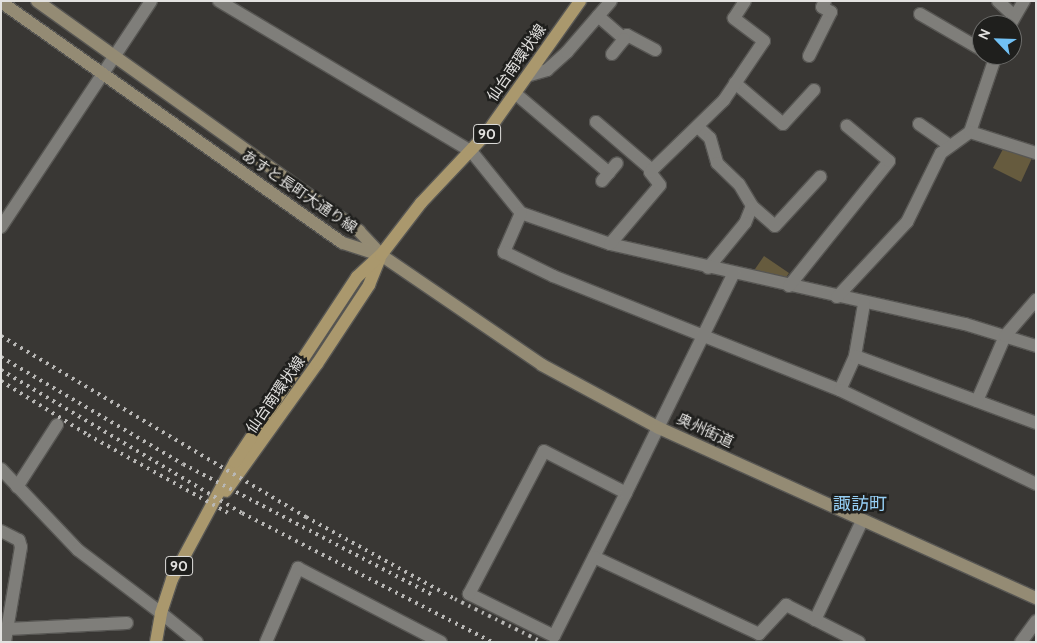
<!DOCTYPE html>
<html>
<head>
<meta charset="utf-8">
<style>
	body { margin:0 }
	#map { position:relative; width:1037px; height:643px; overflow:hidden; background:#393734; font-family:Cabin,"Noto Sans JP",sans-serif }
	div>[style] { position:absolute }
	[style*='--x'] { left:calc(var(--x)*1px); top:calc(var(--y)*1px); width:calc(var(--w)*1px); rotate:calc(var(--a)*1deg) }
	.green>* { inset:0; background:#665b3e }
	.roads { filter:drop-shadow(1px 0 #575653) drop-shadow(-1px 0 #575653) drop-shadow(0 1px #575653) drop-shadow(0 -1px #575653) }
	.minor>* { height:12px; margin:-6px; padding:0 6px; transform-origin:6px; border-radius:6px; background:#7f7e7a }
	.tertiary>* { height:12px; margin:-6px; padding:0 6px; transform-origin:6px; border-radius:6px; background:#7f7e7a }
	.secondary>* { height:12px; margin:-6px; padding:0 6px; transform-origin:6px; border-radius:6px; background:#948b74 }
	.primary>* { height:12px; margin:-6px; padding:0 6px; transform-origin:6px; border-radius:6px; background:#aa986d }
	.rail>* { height:4px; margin-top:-2px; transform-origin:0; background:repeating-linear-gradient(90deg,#b8b7b5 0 2.5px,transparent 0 7.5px) }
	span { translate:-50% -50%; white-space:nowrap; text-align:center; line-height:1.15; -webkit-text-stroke:5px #1f1f1d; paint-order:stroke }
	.shield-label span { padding:1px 4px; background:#1f1f1d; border:1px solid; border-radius:4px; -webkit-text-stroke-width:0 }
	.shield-label { font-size:14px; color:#e3e2e0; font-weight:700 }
	.street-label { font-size:15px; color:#e3e2e0 }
	.quarter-label { font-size:18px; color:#96cff5 }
	.frame { position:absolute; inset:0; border:2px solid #e3e2e0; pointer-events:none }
	.north { position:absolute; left:972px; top:15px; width:50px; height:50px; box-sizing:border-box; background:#1f1f1d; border:1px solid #6d6d6b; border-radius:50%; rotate:294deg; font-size:14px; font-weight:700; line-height:20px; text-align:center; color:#e3e2e0 }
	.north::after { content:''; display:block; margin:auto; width:18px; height:22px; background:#71c1f5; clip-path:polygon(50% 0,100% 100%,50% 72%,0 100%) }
</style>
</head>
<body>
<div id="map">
	<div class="green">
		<i style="clip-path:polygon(1003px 149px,1032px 158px,1021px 182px,993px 168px)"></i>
		<i style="clip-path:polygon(764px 256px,789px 273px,785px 279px,753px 272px)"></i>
	</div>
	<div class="roads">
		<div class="minor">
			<i style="--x:998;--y:1;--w:22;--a:43"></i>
			<i style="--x:920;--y:14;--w:72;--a:30.1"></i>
			<i style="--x:598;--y:16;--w:35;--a:41"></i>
			<i style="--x:624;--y:39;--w:5;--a:-53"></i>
			<i style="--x:627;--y:35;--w:32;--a:28"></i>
			<i style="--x:1010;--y:25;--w:28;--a:-60"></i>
			<i style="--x:612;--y:54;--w:19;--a:-51"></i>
			<i style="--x:809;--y:56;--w:49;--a:-63.4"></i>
			<i style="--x:831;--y:12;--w:10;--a:-151"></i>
			<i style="--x:822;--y:7;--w:7;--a:-63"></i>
			<i style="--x:530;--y:75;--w:18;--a:-16"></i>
			<i style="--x:547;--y:70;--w:27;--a:-42"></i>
			<i style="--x:567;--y:52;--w:67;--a:-49.2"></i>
			<i style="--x:735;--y:83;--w:63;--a:40.5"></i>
			<i style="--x:783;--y:124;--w:46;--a:-47.6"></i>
			<i style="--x:516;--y:94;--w:122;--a:40.3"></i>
			<i style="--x:596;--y:122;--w:74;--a:40.6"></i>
			<i style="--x:919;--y:124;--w:38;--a:35"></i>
			<i style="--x:698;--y:127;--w:16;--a:43"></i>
			<i style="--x:710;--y:138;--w:26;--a:74"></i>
			<i style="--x:717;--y:163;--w:30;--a:44"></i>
			<i style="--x:739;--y:184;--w:26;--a:59"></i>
			<i style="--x:752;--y:206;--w:18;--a:112"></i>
			<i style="--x:745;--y:223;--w:58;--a:129.4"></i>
			<i style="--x:970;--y:132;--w:81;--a:-71.3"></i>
			<i style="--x:471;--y:151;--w:80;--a:51.1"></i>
			<i style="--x:521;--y:213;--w:94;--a:19.2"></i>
			<i style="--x:610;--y:244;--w:364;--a:12.7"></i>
			<i style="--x:965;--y:324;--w:74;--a:17.2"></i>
			<i style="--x:602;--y:181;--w:23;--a:-50"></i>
			<i style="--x:752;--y:206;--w:30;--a:41"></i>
			<i style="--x:775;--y:226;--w:67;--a:-47.4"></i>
			<i style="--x:521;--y:213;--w:43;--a:113.6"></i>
			<i style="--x:504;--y:252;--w:55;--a:26.1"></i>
			<i style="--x:553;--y:276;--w:309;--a:21.7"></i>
			<i style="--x:840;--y:390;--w:37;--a:-66"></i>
			<i style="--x:855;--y:356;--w:53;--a:-80.2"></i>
			<i style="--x:610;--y:244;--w:77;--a:-49.7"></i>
			<i style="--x:660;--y:185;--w:16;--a:-128"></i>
			<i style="--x:650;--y:172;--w:103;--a:-44.2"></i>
			<i style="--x:724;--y:100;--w:71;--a:-55.9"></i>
			<i style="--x:764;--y:41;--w:38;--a:-143"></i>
			<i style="--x:734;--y:18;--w:20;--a:-57"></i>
			<i style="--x:789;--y:286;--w:160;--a:-51.3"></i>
			<i style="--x:889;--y:161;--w:55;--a:-140.2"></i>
			<i style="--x:837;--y:297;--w:103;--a:-47"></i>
			<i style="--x:907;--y:222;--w:77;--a:-63.8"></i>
			<i style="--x:941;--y:153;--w:36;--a:-36"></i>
			<i style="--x:970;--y:132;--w:69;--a:17.7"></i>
			<i style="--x:855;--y:356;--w:193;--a:20.3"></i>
			<i style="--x:840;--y:390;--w:217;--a:25.6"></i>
			<i style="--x:977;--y:401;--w:71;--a:-66.7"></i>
			<i style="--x:1005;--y:336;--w:48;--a:-49.3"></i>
			<i style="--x:17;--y:487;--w:74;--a:-57.2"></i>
			<i style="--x:626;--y:493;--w:160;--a:116.7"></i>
			<i style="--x:554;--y:636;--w:95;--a:-153.7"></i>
			<i style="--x:469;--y:594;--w:161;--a:-62.3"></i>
			<i style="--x:544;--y:451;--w:92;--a:27.1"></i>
			<i style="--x:626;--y:493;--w:245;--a:-63.9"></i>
			<i style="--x:1;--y:531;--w:20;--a:27"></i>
			<i style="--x:19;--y:540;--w:7;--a:74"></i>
			<i style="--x:21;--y:547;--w:96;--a:99.6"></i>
			<i style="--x:594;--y:557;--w:182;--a:25"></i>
			<i style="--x:759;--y:634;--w:40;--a:-47"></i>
			<i style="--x:786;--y:605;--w:82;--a:26.9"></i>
			<i style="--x:161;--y:613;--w:46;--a:38.9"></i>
			<i style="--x:815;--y:620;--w:110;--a:-64.6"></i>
			<i style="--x:8;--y:629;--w:119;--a:-2.9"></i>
			<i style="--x:266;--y:642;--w:81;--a:-66.6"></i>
			<i style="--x:298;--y:568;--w:161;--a:27.4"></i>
			<i style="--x:1021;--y:642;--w:26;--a:-54"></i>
		</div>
		<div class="tertiary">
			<i style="--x:219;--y:1;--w:293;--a:30.8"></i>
			<i style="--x:1;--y:227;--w:271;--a:-56.4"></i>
			<i style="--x:1;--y:469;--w:112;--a:46.5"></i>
			<i style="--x:78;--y:550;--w:104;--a:37.2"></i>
		</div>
		<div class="secondary">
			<i style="--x:37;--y:1;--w:396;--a:35.5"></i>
			<i style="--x:359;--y:231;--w:33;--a:47"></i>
			<i style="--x:381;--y:255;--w:195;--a:34.3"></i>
			<i style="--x:542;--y:365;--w:133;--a:28.3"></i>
			<i style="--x:659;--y:428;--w:414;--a:24.3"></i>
			<i style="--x:1;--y:2;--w:418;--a:35.2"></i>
			<i style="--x:343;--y:243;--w:40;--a:18"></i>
		</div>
		<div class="primary">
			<i style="--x:226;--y:491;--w:156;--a:-54.4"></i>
			<i style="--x:317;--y:364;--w:95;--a:-56.6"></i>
			<i style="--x:369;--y:285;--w:29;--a:-68"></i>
			<i style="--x:156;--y:642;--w:29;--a:-80"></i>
			<i style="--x:161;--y:613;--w:36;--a:-72"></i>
			<i style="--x:172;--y:579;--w:133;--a:-61.7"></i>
			<i style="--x:235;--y:462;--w:222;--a:-56.6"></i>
			<i style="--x:357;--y:277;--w:33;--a:-43"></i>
			<i style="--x:381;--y:255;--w:66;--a:-52.4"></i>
			<i style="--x:421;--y:203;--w:95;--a:-46.7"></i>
			<i style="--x:486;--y:134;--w:163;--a:-54.7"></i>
		</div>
	</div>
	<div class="rail">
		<i style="--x:1;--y:336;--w:355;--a:30.7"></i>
		<i style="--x:306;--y:517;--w:170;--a:28.8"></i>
		<i style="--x:455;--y:599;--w:97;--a:26.3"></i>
		<i style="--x:1;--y:357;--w:211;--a:30.5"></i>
		<i style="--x:183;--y:464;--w:281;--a:27.7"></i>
		<i style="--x:1;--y:370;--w:280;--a:30.7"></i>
		<i style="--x:242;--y:513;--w:281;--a:27.3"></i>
		<i style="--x:1;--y:381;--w:102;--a:31.8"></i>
		<i style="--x:88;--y:435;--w:160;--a:29.1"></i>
	</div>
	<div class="shield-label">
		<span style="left:487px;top:134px">90</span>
		<span style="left:179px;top:566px">90</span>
	</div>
	<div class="street-label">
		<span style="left:517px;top:63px;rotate:-55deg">仙台南環状線</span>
		<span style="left:299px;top:192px;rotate:34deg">あすと長町大通り線</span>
		<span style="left:276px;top:395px;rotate:-55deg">仙台南環状線</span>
		<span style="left:705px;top:431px;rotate:25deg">奥州街道</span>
	</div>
	<div class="quarter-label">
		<span style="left:860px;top:504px">諏訪町</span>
	</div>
	<div class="frame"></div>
	<div class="north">N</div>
</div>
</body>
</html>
